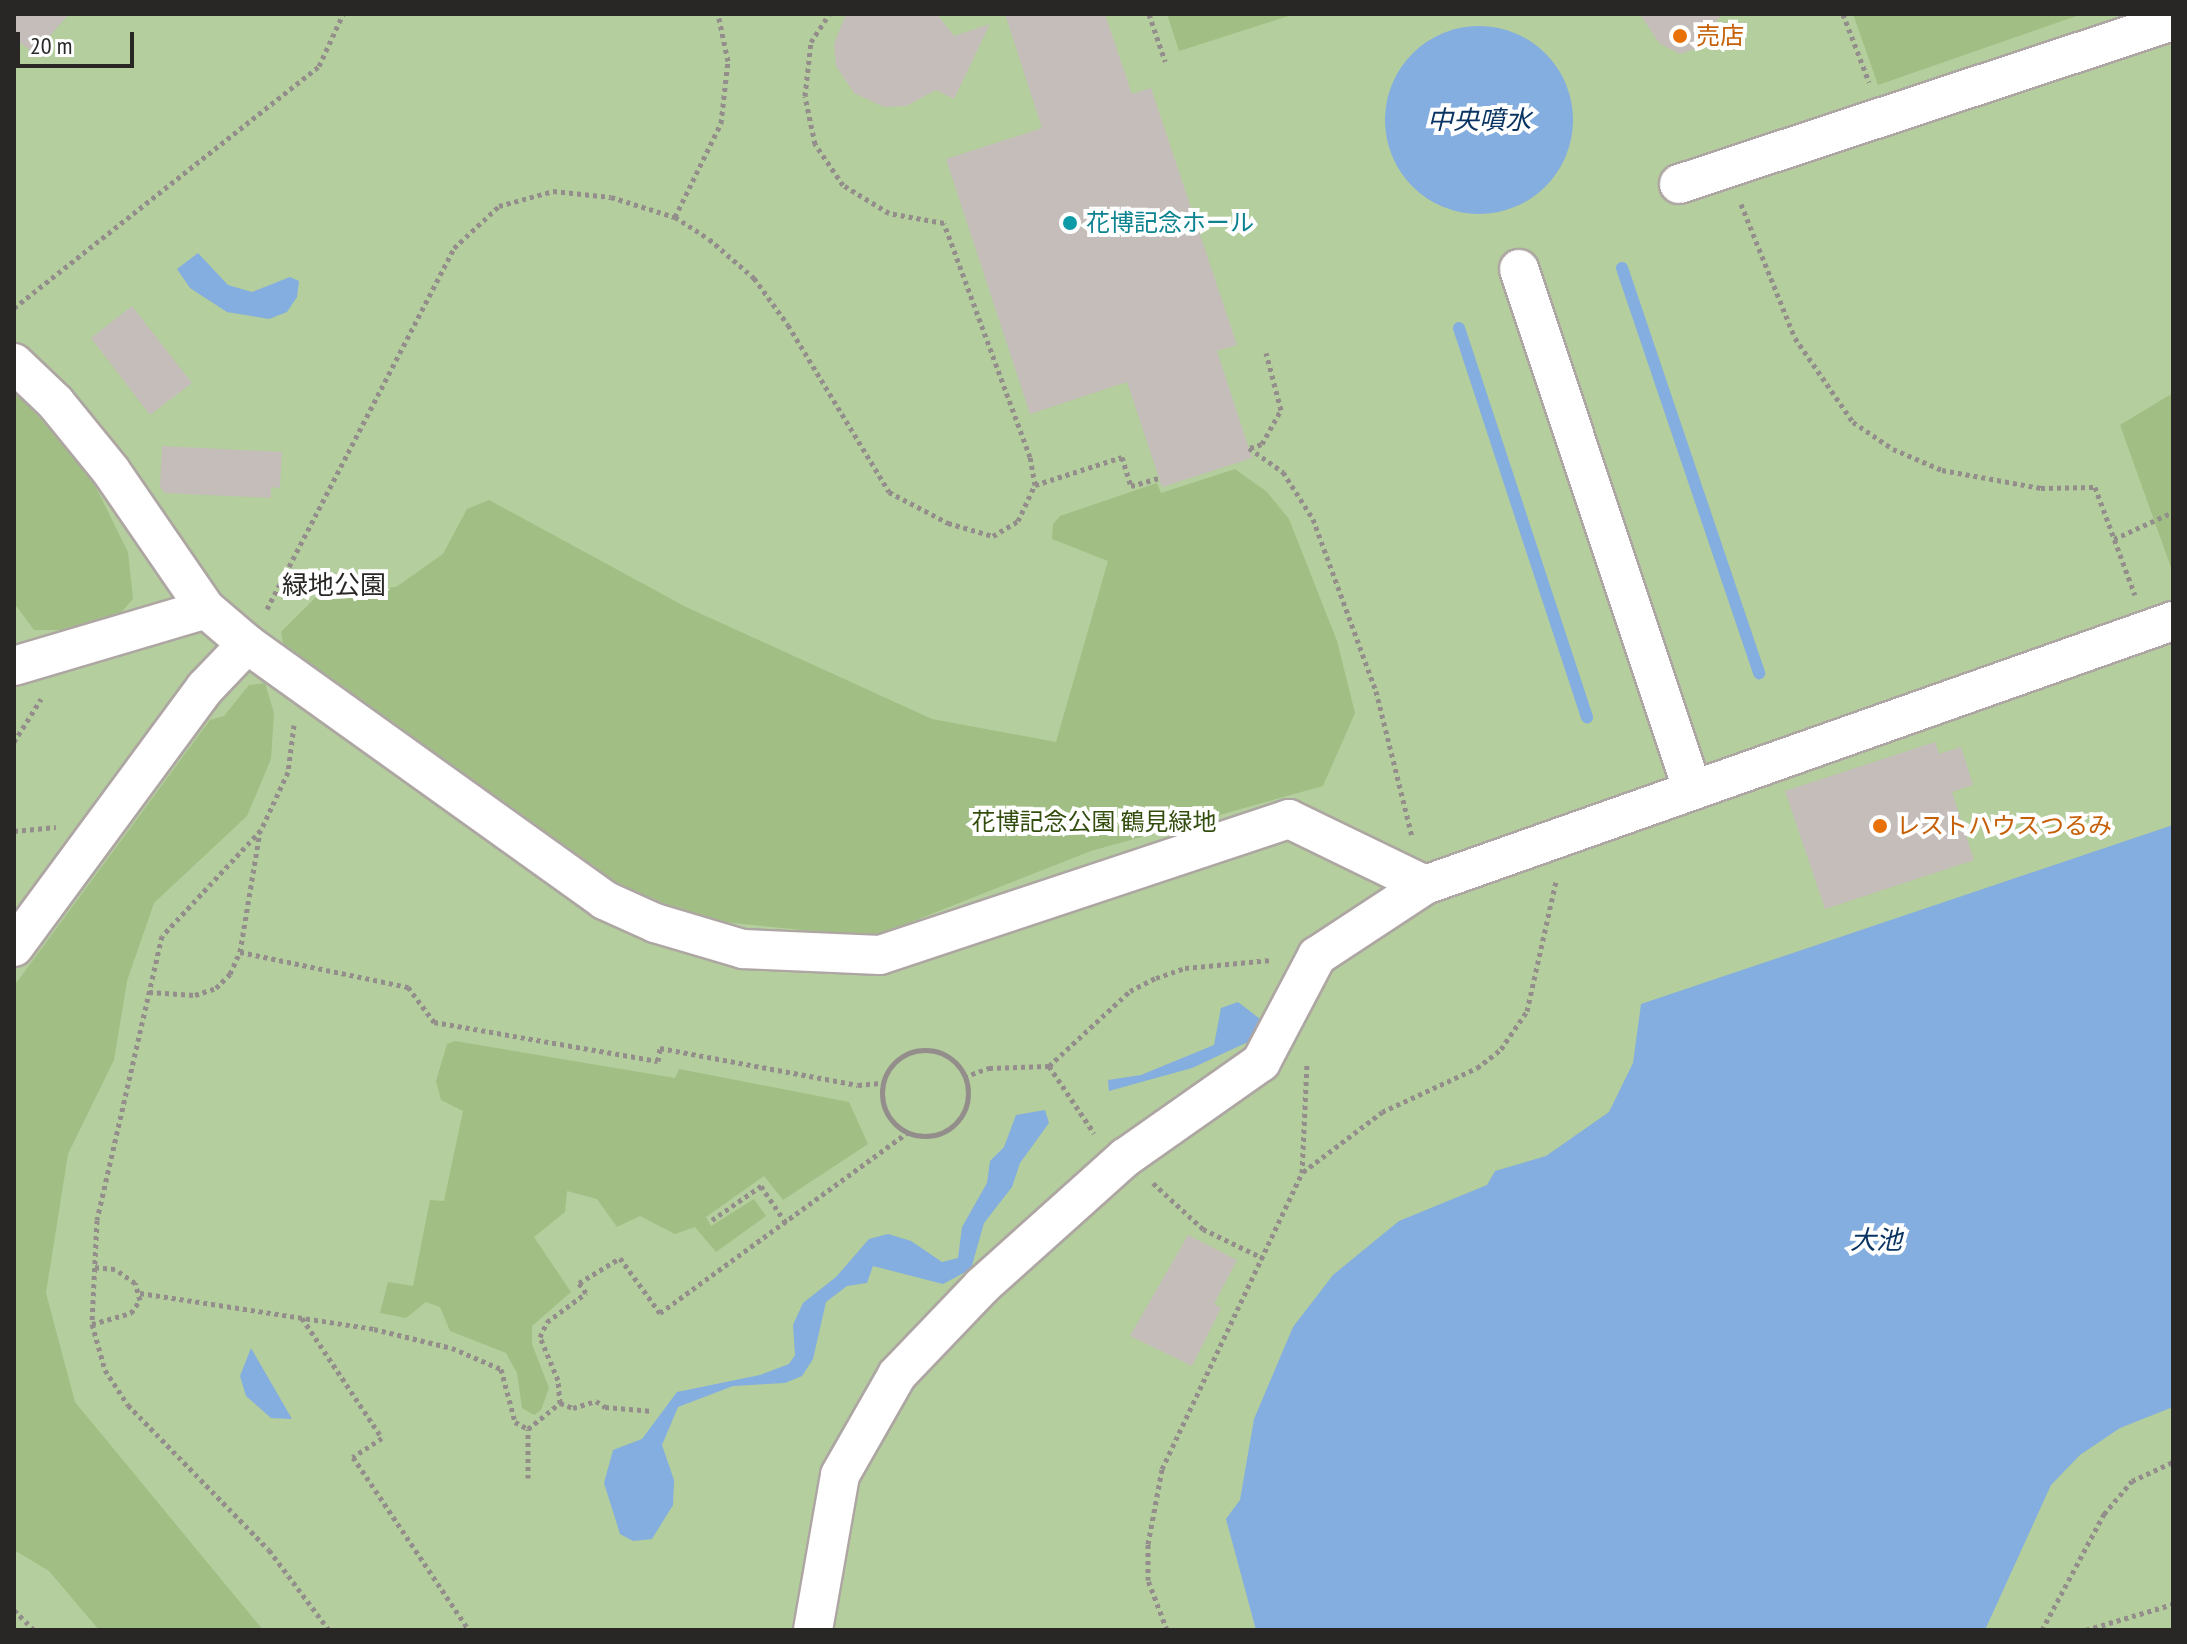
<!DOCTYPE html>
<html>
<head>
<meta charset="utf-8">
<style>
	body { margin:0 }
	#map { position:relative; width:2187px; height:1644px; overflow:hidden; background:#fbf4f0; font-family:"PT Sans Narrow","Noto Sans JP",sans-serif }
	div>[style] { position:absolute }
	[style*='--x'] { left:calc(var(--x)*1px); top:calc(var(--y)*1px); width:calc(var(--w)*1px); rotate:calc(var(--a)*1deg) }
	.green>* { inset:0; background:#b4ce9d }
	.forest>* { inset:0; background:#a1bf84 }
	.water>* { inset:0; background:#84ade0 }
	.round { border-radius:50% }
	.stream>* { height:12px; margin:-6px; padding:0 6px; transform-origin:6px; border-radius:6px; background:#84ade0 }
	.building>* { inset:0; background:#c4bdb9 }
	.path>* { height:5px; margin-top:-2.5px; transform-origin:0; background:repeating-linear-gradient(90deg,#938e8b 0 4px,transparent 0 8px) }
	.path>.ring { margin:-2.5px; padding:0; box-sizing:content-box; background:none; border:5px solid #938e8b; border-radius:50% }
	.roads { filter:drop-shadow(2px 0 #ada6a2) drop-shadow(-2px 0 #ada6a2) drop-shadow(0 2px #ada6a2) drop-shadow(0 -2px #ada6a2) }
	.minor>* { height:38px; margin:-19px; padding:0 19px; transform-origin:19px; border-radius:19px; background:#fff }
	.dots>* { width:22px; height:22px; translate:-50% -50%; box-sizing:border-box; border:4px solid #fff; border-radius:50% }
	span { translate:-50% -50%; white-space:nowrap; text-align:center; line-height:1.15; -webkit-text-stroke:8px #fff; paint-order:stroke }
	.food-label { font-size:24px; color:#c56008 }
	.left { translate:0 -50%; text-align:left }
	.culture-label { font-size:24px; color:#0d838f }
	.park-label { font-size:24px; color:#334d0e }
	.water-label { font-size:26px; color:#0a3462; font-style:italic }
	.neighbourhood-label { font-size:26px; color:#292725 }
	.frame { position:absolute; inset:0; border:16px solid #292725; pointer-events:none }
	.scale { position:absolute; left:16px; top:32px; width:118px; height:36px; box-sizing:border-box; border:4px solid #292725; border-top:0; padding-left:10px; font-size:24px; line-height:28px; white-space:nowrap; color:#292725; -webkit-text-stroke:6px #fff; paint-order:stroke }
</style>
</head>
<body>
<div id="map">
	<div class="green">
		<i style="clip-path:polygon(14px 14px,2173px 14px,2173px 1630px,14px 1630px)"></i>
	</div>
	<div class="forest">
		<i style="clip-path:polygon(1167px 14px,1295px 14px,1179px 51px)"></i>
		<i style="clip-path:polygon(1853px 14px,2082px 14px,1878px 85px)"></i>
		<i style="clip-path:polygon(14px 391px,86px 467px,128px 552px,133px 599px,117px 617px,69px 630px,34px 630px,14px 603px)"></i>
		<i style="clip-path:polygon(2173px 393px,2173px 573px,2120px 425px)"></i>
		<i style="clip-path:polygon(1235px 469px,1267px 492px,1289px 519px,1337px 641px,1355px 713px,1323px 786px,1091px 851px,873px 937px,703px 920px,614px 882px,284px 648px,281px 632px,317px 596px,396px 587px,443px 554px,467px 509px,489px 500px,686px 607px,932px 719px,1056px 742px,1108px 561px,1052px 539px,1053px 524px,1060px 516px,1157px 483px,1161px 493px)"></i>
		<i style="clip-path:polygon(265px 683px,274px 713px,271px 759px,247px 816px,154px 903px,127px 981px,114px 1060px,68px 1154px,46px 1293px,75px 1402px,263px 1630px,99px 1630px,49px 1571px,14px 1550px,14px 986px,210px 720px,224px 716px,249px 685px)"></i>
		<i style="clip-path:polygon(455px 1041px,675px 1078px,679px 1069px,849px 1102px,868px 1144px,783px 1200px,764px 1176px,706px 1217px,711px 1226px,754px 1199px,766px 1216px,716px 1252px,695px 1227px,675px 1234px,640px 1216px,617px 1227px,597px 1199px,567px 1191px,565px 1212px,534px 1237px,571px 1292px,532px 1326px,532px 1344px,549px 1388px,541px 1410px,534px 1415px,522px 1408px,517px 1373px,506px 1353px,450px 1331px,440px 1307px,426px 1302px,406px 1318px,380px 1313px,388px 1282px,413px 1286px,430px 1200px,444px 1201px,463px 1111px,441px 1100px,436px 1081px,447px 1044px)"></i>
	</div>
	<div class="water">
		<i class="round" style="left:1385px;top:26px;width:188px;height:188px"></i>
		<i style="clip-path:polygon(198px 253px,228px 285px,252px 292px,290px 277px,299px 281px,297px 297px,287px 312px,269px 319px,227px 312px,190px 288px,177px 269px)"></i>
		<i style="clip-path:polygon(2173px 825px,2173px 1407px,2120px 1428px,2080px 1455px,2051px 1485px,1985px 1630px,1256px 1630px,1226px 1519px,1240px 1500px,1254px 1419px,1293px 1327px,1333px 1275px,1399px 1221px,1487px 1185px,1495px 1171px,1546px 1156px,1609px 1112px,1633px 1063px,1641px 1004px)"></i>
		<i style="clip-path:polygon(1238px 1002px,1260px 1019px,1257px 1035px,1250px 1041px,1192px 1068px,1109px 1091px,1108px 1080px,1141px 1075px,1214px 1045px,1221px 1008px)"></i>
		<i style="clip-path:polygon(1045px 1110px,1049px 1123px,1020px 1163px,1012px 1187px,984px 1223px,971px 1269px,943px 1284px,873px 1266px,867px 1283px,847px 1286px,826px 1302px,813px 1359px,802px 1376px,785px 1383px,733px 1386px,678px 1407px,662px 1445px,674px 1480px,673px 1505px,652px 1539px,633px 1541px,620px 1534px,604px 1483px,613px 1450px,642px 1439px,677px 1392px,760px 1375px,789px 1364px,795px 1355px,793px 1325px,803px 1303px,836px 1277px,869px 1239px,888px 1234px,911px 1241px,942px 1262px,958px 1258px,962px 1227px,987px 1183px,990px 1161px,1004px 1147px,1016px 1115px)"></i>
		<i style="clip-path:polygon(251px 1348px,292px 1419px,271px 1418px,246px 1396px,240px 1376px)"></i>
	</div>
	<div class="stream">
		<i style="--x:1622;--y:268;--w:428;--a:71.3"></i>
		<i style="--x:1459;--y:328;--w:410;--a:71.8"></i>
	</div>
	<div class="building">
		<i style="clip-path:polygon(14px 14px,69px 14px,34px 54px,14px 37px)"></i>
		<i style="clip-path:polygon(846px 14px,937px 14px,954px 36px,990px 24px,954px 99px,936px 90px,906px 106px,884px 107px,854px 93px,836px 66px,834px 44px)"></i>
		<i style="clip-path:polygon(1005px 14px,1105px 14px,1132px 94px,1151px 88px,1237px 345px,1217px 351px,1252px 458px,1162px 487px,1127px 382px,1030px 414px,946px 159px,1042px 128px)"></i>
		<i style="clip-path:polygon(1640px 14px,1722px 14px,1697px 48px,1680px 54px,1659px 43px)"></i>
		<i style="clip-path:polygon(132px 306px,192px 383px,150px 415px,91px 338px)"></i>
		<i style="clip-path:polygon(162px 446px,282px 452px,280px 488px,271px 487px,271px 498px,165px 493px,160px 487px)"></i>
		<i style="clip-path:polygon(1935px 742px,1939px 754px,1961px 747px,1973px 785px,1952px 792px,1974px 860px,1825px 909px,1785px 791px)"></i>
		<i style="clip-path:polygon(1188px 1235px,1237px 1260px,1214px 1304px,1221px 1308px,1192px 1366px,1130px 1336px)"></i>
	</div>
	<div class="path">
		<i style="--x:1149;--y:14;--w:50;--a:71.2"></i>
		<i style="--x:1843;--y:14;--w:73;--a:69.1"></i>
		<i style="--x:1741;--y:204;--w:144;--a:68.1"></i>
		<i style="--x:1795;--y:338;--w:102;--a:55.4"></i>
		<i style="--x:1853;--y:422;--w:48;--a:34"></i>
		<i style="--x:1893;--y:449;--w:53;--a:23.2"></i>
		<i style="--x:1942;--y:470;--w:101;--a:10.3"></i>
		<i style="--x:2041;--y:488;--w:54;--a:-1.1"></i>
		<i style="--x:2095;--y:487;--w:115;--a:69.7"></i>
		<i style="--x:675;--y:217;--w:105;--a:-63.9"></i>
		<i style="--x:721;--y:123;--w:62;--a:-83.6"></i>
		<i style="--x:728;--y:61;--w:48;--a:-102"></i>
		<i style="--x:14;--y:308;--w:389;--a:-38.4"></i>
		<i style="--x:319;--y:66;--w:57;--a:-65.2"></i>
		<i style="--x:1249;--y:448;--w:42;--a:35.2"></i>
		<i style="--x:1283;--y:472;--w:56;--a:57.4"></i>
		<i style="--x:1313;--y:519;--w:183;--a:69.9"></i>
		<i style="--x:1376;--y:691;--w:149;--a:76.1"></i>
		<i style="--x:1250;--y:448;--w:13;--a:-18"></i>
		<i style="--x:1262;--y:444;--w:39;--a:-61"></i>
		<i style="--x:1281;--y:410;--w:59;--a:-104.7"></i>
		<i style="--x:1035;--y:485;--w:91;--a:-17.8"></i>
		<i style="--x:1122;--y:457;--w:30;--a:73"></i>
		<i style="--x:1131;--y:486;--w:29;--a:-16"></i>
		<i style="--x:2114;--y:539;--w:65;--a:-24.6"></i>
		<i style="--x:267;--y:609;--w:407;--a:-62.6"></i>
		<i style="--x:454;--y:248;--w:62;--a:-43"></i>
		<i style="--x:499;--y:206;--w:56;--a:-15.5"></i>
		<i style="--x:553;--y:191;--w:58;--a:5.9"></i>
		<i style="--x:611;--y:197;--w:67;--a:17.4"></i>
		<i style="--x:675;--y:217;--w:40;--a:32.9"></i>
		<i style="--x:709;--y:239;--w:60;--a:40.9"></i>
		<i style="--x:754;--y:278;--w:58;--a:54.1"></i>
		<i style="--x:788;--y:325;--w:195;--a:58.8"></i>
		<i style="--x:889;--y:492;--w:67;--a:27.7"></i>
		<i style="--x:948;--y:523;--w:47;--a:16.1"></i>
		<i style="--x:993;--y:536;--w:29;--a:-31"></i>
		<i style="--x:1018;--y:521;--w:40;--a:-65"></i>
		<i style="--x:1035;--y:485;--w:28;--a:-100"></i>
		<i style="--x:1030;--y:457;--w:249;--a:-110.2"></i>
		<i style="--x:944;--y:223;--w:56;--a:-169.7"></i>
		<i style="--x:889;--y:213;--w:54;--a:-148.7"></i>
		<i style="--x:843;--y:185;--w:50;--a:-124.3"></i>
		<i style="--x:815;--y:144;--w:49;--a:-101.8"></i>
		<i style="--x:805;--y:96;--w:54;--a:-83.7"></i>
		<i style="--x:811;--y:42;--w:33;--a:-57"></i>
		<i style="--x:294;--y:725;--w:47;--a:97.3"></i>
		<i style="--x:288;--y:772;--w:64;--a:115"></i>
		<i style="--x:261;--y:830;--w:145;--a:133"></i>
		<i style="--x:162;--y:936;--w:291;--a:102.9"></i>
		<i style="--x:97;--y:1220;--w:104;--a:92.8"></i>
		<i style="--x:92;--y:1324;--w:48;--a:74.2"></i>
		<i style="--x:105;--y:1370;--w:42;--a:56.7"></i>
		<i style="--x:128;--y:1405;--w:202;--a:45.8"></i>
		<i style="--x:269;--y:1550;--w:100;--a:53.1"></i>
		<i style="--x:14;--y:742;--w:51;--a:-57.9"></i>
		<i style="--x:14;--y:831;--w:42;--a:-5.4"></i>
		<i style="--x:240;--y:952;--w:172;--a:11.8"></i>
		<i style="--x:408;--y:987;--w:44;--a:53.4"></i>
		<i style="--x:434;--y:1022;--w:227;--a:9.9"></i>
		<i style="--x:658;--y:1061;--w:13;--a:-81"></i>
		<i style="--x:660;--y:1048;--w:201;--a:10.6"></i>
		<i style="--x:858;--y:1085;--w:25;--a:-5"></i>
		<i style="--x:149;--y:992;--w:46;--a:3.7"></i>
		<i style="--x:195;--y:995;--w:22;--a:-18"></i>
		<i style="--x:216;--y:988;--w:20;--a:-45"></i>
		<i style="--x:230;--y:974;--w:24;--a:-66"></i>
		<i style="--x:240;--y:952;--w:123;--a:-80.6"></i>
		<i class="ring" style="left:882px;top:1050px;width:81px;height:81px"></i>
		<i style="--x:1049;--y:1066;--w:110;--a:-42.8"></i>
		<i style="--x:1130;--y:991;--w:29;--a:-27"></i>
		<i style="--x:1156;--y:978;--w:31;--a:-19"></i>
		<i style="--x:1185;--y:968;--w:86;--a:-5.3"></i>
		<i style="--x:964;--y:1077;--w:27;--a:-20"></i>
		<i style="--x:989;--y:1068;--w:60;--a:-1.9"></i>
		<i style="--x:1049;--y:1066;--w:81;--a:56.1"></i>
		<i style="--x:1303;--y:1172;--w:99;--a:-37.2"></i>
		<i style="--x:1382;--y:1112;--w:105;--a:-24.9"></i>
		<i style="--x:1477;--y:1068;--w:31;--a:-38"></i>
		<i style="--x:1501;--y:1049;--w:46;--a:-55.6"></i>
		<i style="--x:1527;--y:1011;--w:133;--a:-77.4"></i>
		<i style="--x:1153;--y:1183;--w:68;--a:42.6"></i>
		<i style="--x:1203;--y:1229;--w:67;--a:25.8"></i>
		<i style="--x:712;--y:1220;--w:60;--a:-34.8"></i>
		<i style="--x:761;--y:1186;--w:45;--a:56"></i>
		<i style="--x:140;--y:1293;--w:237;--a:8.7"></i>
		<i style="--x:374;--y:1329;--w:80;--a:13.7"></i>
		<i style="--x:452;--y:1348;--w:53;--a:23.2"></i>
		<i style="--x:501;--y:1369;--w:55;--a:75.2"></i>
		<i style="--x:515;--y:1422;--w:15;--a:28"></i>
		<i style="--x:528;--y:1429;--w:41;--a:-39.1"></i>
		<i style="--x:560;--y:1403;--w:23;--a:-95"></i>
		<i style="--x:558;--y:1380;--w:47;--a:-112.7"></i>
		<i style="--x:540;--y:1337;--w:17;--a:-65"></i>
		<i style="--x:547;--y:1322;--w:49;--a:-36.6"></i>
		<i style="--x:586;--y:1293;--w:12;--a:-125"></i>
		<i style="--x:579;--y:1283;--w:48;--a:-31.4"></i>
		<i style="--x:620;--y:1258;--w:68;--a:54"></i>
		<i style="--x:660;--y:1313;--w:307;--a:-36.1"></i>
		<i style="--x:302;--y:1318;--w:144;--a:56.3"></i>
		<i style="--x:382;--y:1438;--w:35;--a:147"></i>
		<i style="--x:353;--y:1457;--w:208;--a:56.2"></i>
		<i style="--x:92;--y:1324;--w:41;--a:-15.8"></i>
		<i style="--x:131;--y:1313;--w:16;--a:-55"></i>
		<i style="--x:140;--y:1300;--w:18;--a:-106"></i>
		<i style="--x:135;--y:1283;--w:24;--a:-145"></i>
		<i style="--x:115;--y:1269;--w:23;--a:-175"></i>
		<i style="--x:560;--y:1403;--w:14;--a:21"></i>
		<i style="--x:573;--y:1408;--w:24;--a:-17"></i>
		<i style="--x:596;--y:1401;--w:11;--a:34"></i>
		<i style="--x:605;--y:1407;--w:48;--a:4.8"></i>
		<i style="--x:528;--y:1478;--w:49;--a:-90"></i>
		<i style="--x:14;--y:1610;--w:28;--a:45"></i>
		<i style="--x:1167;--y:1630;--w:53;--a:-110.8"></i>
		<i style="--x:1148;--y:1580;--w:36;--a:-90"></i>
		<i style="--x:1148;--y:1544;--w:76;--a:-79.4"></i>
		<i style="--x:1162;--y:1469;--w:327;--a:-64.7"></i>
		<i style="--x:1302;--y:1173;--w:110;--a:-87.4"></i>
		<i style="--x:2042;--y:1630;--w:132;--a:-61.9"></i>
		<i style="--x:2104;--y:1514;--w:43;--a:-49.7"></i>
		<i style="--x:2132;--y:1481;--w:45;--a:-24.9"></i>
		<i style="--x:2086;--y:1630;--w:91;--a:-16.6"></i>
	</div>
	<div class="roads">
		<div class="minor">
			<i style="--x:1679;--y:184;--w:520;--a:-18.26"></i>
			<i style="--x:1519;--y:269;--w:547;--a:71.57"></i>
			<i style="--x:14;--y:363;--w:57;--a:43.6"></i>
			<i style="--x:55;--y:402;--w:89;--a:50.9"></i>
			<i style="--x:111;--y:471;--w:168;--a:55.5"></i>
			<i style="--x:206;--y:609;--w:54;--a:40.5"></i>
			<i style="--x:247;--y:644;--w:439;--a:35.6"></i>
			<i style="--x:604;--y:900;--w:56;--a:24.3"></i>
			<i style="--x:655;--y:923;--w:92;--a:16.5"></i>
			<i style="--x:743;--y:949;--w:137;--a:2.5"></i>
			<i style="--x:880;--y:955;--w:431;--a:-18.4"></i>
			<i style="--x:1289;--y:819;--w:151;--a:25.9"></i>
			<i style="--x:1425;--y:885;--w:793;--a:-19.44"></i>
			<i style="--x:14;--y:666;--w:200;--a:-16.5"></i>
			<i style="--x:14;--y:947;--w:322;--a:-53.6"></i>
			<i style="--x:205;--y:688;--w:61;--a:-46.3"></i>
			<i style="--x:813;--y:1630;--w:157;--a:-80.1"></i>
			<i style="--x:840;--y:1475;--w:115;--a:-60.3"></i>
			<i style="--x:897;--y:1375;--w:123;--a:-46.3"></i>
			<i style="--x:982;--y:1286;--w:193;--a:-41.9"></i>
			<i style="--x:1126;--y:1157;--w:165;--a:-35.1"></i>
			<i style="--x:1261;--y:1062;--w:120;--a:-62.2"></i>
			<i style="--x:1317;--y:956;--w:129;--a:-33.3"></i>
		</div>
	</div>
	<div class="dots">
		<i style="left:1680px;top:36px;background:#e8710a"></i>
		<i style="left:1070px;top:223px;background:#0f9aa8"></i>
		<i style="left:1880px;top:826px;background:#e8710a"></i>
	</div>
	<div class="food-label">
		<span class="left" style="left:1696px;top:36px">売店</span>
		<span class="left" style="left:1896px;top:826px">レストハウスつるみ</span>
	</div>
	<div class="culture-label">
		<span class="left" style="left:1086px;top:223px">花博記念ホール</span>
	</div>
	<div class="park-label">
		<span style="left:1094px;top:822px">花博記念公園 鶴見緑地</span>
	</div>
	<div class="water-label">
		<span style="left:1479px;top:120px">中央噴水</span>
		<span style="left:1876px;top:1240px">大池</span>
	</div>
	<div class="neighbourhood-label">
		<span style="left:334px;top:585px">緑地公園</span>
	</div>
	<div class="frame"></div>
	<div class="scale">20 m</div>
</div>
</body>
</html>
